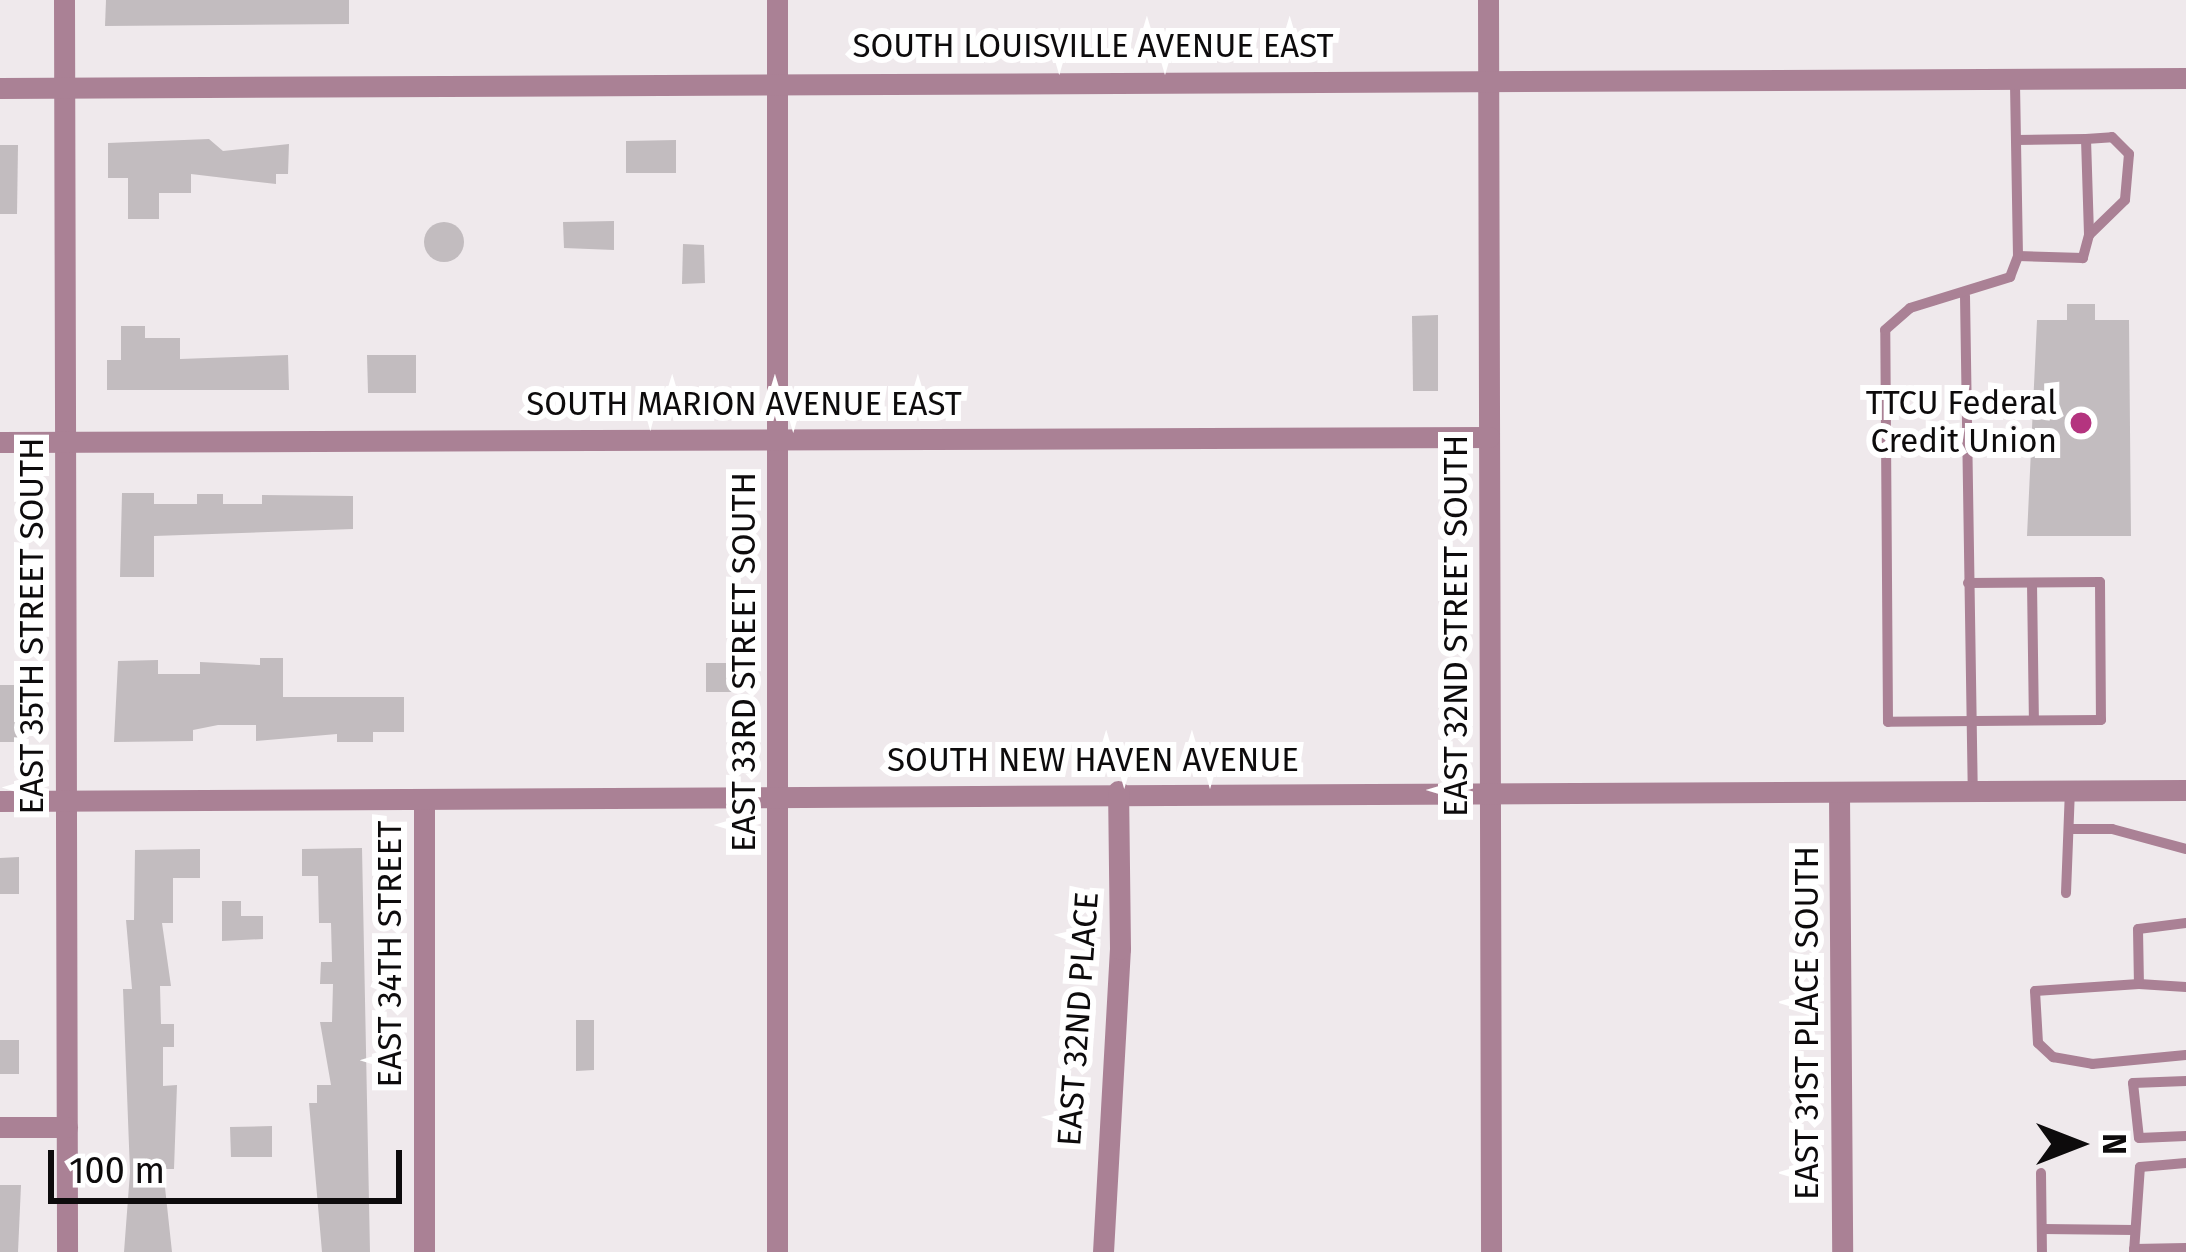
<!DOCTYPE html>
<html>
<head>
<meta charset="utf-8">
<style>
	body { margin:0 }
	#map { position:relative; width:2186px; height:1252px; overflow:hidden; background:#efe9ec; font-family:"Fira Sans",sans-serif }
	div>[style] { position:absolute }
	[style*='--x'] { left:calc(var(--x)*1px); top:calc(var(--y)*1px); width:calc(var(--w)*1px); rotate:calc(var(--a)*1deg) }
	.building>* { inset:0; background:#c2bcbf }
	.round { border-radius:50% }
	.service>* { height:10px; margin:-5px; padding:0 5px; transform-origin:5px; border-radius:5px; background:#aa8195 }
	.minor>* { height:21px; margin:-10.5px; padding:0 10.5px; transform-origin:10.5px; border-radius:10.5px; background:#aa8195 }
	.dots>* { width:33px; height:33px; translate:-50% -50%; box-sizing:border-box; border:6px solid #fff; border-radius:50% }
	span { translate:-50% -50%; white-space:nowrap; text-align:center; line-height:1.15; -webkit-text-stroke:12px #fff; paint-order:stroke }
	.street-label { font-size:33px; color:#0d0b0c }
	.poi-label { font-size:33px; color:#0d0b0c }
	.right { translate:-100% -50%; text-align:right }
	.north { position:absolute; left:2018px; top:1084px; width:120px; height:120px; -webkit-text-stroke:9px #fff; paint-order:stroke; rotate:90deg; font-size:33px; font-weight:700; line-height:48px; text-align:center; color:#0d0b0c }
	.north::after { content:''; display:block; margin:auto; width:42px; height:54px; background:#0d0b0c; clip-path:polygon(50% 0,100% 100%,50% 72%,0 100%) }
	.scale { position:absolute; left:48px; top:1150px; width:354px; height:54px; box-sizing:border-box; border:6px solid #0d0b0c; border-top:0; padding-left:15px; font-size:36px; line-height:42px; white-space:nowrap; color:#0d0b0c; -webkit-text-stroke:9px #fff; paint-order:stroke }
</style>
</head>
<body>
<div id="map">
	<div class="building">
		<i style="clip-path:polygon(106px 0,349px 0,349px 24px,105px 26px)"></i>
		<i style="clip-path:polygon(209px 139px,223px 151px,289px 144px,288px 174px,276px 174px,276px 184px,191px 174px,191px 193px,159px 193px,159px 219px,128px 219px,128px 178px,108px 178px,108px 143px)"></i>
		<i style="clip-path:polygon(676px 140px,676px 173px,626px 173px,626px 141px)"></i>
		<i style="clip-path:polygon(0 145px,18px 145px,17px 214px,0 214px)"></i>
		<i style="clip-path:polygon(614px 221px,614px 250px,564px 248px,563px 222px)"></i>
		<i class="round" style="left:424px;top:222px;width:40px;height:40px"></i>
		<i style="clip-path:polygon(683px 244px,704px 245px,705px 283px,682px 284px)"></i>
		<i style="clip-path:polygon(2067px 304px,2095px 304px,2095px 320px,2129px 320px,2131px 536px,2027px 536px,2037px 320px,2067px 320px)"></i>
		<i style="clip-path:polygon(1438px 315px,1438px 391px,1413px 391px,1412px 316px)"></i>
		<i style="clip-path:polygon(121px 326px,145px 326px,145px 338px,180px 338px,180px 359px,288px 355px,289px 390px,107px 390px,107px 360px,121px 360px)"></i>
		<i style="clip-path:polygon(367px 355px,416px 355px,416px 393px,368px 393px)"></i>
		<i style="clip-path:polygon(122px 493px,154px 493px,154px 504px,197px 504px,197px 494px,223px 494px,223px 504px,262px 504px,262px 495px,353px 496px,353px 529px,154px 536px,154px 577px,120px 577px)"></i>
		<i style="clip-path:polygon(260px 658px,283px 658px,283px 697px,404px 697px,404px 732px,373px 732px,373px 742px,337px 742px,337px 734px,256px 741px,256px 725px,218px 725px,193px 730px,193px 741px,114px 742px,118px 661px,158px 660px,158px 674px,200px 674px,200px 662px,260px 665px)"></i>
		<i style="clip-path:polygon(706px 663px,735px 663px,735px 692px,706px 692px)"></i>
		<i style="clip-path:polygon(0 685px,18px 685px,17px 742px,0 742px)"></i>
		<i style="clip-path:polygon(362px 848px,370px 1252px,322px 1252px,309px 1103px,317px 1103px,317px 1085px,331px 1085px,320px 1022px,332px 1022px,333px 984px,320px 984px,321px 962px,332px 962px,331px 923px,319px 923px,318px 876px,302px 876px,302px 849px)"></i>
		<i style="clip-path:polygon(200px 849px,200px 878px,173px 878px,173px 923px,162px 923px,171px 986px,160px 986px,161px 1024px,174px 1024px,174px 1047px,163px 1047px,163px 1086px,177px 1085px,174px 1169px,163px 1169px,172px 1252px,124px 1252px,130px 1172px,123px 989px,132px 989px,126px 920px,134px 920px,135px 850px)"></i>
		<i style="clip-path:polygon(19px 857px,19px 894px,0 894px,0 858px)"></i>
		<i style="clip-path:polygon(222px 901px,241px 901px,241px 916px,263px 916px,263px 939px,222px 941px)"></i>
		<i style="clip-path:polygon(576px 1020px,594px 1020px,594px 1070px,576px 1071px)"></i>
		<i style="clip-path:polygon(0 1040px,19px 1040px,19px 1074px,0 1074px)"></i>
		<i style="clip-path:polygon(272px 1126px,272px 1157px,231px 1157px,230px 1127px)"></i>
		<i style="clip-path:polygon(0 1185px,21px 1185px,18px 1252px,0 1252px)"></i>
	</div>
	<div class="service">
		<i style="--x:2086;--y:139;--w:26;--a:-4"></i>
		<i style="--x:2112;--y:137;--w:24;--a:45"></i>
		<i style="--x:2129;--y:154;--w:46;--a:95"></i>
		<i style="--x:2125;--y:200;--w:50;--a:135.8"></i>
		<i style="--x:2016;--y:140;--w:70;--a:-0.8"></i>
		<i style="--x:2086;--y:139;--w:96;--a:88.2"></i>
		<i style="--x:2089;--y:235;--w:24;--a:105"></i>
		<i style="--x:2083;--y:258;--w:65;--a:-178.2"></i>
		<i style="--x:1965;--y:296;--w:495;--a:89.1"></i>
		<i style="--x:1968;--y:583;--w:132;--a:-0.4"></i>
		<i style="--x:2100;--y:582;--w:138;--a:89.6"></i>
		<i style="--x:2101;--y:720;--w:213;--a:179.5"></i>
		<i style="--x:1888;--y:722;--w:392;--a:-90.4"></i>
		<i style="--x:1885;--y:330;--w:33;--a:-41"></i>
		<i style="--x:1910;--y:308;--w:105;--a:-17.2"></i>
		<i style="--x:2010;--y:277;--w:22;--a:-69"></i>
		<i style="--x:2018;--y:256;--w:178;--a:-91"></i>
		<i style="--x:2032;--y:583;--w:137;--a:89.2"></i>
		<i style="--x:2072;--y:829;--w:40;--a:0"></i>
		<i style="--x:2112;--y:829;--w:77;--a:15.1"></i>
		<i style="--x:2066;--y:893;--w:102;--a:-87.8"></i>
		<i style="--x:2186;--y:923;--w:48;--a:172.9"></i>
		<i style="--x:2138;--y:929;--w:55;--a:89"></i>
		<i style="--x:2139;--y:984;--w:47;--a:3.7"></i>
		<i style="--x:2139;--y:984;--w:104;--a:176.1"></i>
		<i style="--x:2035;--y:991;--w:52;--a:86.7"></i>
		<i style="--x:2038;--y:1043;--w:21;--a:43"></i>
		<i style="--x:2053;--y:1057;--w:40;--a:10"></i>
		<i style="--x:2092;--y:1064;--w:94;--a:-5.5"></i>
		<i style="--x:2186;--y:1081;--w:53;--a:177.8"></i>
		<i style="--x:2133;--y:1083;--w:55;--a:83.8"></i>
		<i style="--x:2139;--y:1138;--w:47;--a:-2.4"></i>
		<i style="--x:2041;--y:1173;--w:79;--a:89.3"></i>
		<i style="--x:2043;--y:1229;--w:91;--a:0.6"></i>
		<i style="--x:2134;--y:1249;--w:52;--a:-1.1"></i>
		<i style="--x:2134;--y:1252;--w:85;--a:-86"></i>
		<i style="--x:2140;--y:1167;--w:46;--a:-5"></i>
	</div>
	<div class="minor">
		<i style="--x:64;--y:0;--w:1252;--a:89.86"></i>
		<i style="--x:777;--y:0;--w:1252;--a:90"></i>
		<i style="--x:1488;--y:0;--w:1252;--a:89.86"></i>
		<i style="--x:0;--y:88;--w:2186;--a:-0.26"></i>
		<i style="--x:0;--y:442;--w:1489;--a:-0.19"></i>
		<i style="--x:1839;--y:793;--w:459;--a:89.6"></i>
		<i style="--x:424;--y:800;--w:452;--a:90"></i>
		<i style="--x:0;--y:801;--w:2186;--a:-0.29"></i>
		<i style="--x:0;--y:1127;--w:67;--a:0"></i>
		<i style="--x:1103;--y:1252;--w:303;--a:-86.8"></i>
		<i style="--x:1120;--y:949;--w:158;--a:-90.7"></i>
	</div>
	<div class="dots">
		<i style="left:2081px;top:423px;background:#b4347f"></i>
	</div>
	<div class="street-label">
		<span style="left:1093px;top:47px">SOUTH LOUISVILLE AVENUE EAST</span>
		<span style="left:744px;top:405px">SOUTH MARION AVENUE EAST</span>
		<span style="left:33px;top:626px;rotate:-90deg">EAST 35TH STREET SOUTH</span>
		<span style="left:1457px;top:626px;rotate:-90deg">EAST 32ND STREET SOUTH</span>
		<span style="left:745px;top:662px;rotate:-90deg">EAST 33RD STREET SOUTH</span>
		<span style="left:1093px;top:761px">SOUTH NEW HAVEN AVENUE</span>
		<span style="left:391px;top:954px;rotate:-90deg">EAST 34TH STREET</span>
		<span style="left:1079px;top:1019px;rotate:-86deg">EAST 32ND PLACE</span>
		<span style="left:1808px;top:1023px;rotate:-90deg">EAST 31ST PLACE SOUTH</span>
	</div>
	<div class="poi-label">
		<span class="right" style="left:2057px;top:423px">TTCU Federal<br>Credit Union</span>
	</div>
	<div class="north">N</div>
	<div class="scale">100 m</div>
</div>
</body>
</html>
